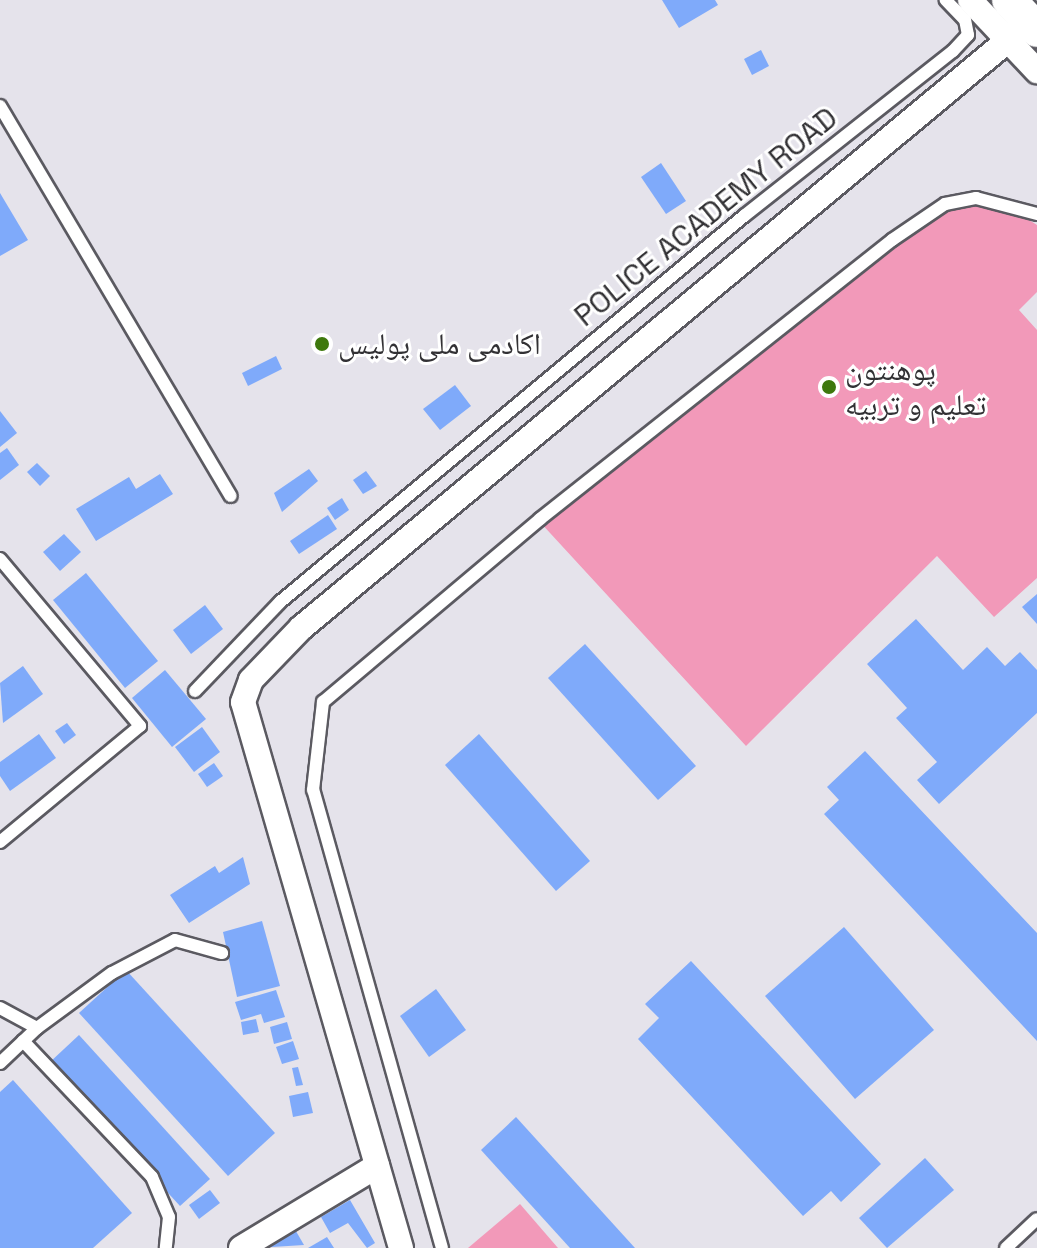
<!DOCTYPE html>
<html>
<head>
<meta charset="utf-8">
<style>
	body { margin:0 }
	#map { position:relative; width:1037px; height:1248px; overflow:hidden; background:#e5e3eb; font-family:"Space Grotesk","Noto Naskh Arabic",sans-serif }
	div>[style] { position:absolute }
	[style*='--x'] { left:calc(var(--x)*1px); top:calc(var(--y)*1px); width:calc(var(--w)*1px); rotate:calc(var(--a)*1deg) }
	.green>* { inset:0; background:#f299b9 }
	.building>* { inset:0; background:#7faafa }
	.roads { filter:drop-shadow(2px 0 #5b5a61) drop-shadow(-2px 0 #5b5a61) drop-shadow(0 2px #5b5a61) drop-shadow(0 -2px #5b5a61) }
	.service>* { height:12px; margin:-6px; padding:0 6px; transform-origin:6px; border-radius:6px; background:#fff }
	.minor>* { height:24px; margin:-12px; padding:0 12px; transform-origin:12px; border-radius:12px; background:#fff }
	.secondary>* { height:34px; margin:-17px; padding:0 17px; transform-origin:17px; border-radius:17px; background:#fff }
	.dots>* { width:22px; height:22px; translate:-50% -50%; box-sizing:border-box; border:4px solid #fff; border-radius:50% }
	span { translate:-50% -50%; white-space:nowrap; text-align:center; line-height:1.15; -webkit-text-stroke:6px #fff; paint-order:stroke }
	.street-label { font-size:30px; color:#323134 }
	.poi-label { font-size:30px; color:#323134 }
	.left { translate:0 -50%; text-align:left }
</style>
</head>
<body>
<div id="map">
	<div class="green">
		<i style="clip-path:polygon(972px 204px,1016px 212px,1037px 225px,1037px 292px,1019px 310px,1037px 330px,1037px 578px,994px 617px,937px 556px,746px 746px,539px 521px,891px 246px,945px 211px)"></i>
		<i style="clip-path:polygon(520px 1204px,558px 1248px,468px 1248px)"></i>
	</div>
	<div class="building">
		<i style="clip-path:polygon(662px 0,715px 0,718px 5px,679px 28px)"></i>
		<i style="clip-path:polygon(761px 50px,769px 66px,752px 75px,744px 59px)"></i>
		<i style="clip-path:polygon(661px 163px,686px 201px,666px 214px,641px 177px)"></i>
		<i style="clip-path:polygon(0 193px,28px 240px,0 256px)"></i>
		<i style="clip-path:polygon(276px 356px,282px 369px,248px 386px,242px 373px)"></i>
		<i style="clip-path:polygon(455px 385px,471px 406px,440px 430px,423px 409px)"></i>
		<i style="clip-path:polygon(0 411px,17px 433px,0 447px)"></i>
		<i style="clip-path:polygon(7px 448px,19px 465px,0 480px,0 453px)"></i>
		<i style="clip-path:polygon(37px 463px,50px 476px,40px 486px,27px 472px)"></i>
		<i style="clip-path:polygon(309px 469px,318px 481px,282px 512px,274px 493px)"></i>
		<i style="clip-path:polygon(366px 471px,377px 486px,363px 494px,353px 480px)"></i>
		<i style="clip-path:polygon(160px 474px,173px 494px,96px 541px,76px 509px,129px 477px,136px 489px)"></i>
		<i style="clip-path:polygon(342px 498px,349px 510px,335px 520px,327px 508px)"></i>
		<i style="clip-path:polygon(328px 515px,337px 529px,299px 554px,290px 541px)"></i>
		<i style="clip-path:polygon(64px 534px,81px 552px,60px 571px,43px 552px)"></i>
		<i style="clip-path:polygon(86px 573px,158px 661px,125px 688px,53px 600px)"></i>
		<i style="clip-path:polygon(1037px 594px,1037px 624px,1022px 607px)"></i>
		<i style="clip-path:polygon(205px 605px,223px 629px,191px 654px,173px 630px)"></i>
		<i style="clip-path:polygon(916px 619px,963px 670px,987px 647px,1005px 666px,1020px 652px,1037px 670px,1037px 713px,939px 804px,917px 780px,937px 762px,896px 718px,907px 708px,867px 664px)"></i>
		<i style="clip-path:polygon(585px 644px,696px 766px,658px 800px,548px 678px)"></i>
		<i style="clip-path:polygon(23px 666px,43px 694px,3px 723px,0 683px)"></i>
		<i style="clip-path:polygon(165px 670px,206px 719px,172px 747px,132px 698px)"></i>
		<i style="clip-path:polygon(67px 723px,76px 735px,64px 744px,55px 731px)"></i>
		<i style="clip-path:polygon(202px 727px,220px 752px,194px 772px,175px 747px)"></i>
		<i style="clip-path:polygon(39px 734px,56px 758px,10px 791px,0 776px,0 762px)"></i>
		<i style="clip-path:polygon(479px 734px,590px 861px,556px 891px,445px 765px)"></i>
		<i style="clip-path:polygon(865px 751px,1037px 933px,1037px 1041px,824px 814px,839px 800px,827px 787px)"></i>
		<i style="clip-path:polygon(214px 763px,223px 776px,207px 787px,198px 774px)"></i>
		<i style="clip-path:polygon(243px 857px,250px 884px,189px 923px,170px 895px,215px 866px,219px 873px)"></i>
		<i style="clip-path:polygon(262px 921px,280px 986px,237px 997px,223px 932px)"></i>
		<i style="clip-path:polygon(844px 927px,934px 1030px,855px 1099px,765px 996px)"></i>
		<i style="clip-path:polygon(691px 961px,881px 1164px,841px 1202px,831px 1191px,803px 1216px,638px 1039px,659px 1018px,645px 1004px)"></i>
		<i style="clip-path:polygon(126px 970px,275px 1133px,228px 1176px,79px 1013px)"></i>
		<i style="clip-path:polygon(436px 989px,466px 1030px,429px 1057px,400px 1016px)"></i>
		<i style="clip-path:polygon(276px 990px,285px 1017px,264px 1023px,261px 1014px,241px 1020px,235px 1002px)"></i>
		<i style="clip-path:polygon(256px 1019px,259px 1032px,243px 1035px,241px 1022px)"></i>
		<i style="clip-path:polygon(287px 1022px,292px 1039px,274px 1044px,270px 1027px)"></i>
		<i style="clip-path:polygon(79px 1035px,210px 1179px,180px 1206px,49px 1063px)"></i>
		<i style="clip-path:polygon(293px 1041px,299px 1059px,282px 1064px,276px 1047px)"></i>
		<i style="clip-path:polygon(298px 1067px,303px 1085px,296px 1086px,292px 1068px)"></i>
		<i style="clip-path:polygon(13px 1080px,132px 1213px,93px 1248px,0 1248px,0 1092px)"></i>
		<i style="clip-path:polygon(308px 1092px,313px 1113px,293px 1117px,289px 1096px)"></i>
		<i style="clip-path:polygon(516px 1117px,635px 1248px,570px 1248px,481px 1150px)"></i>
		<i style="clip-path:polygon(925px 1158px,954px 1190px,887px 1248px,859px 1218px)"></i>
		<i style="clip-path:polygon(210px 1190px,220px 1203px,199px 1219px,189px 1205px)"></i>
		<i style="clip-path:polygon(350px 1200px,375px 1243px,367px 1248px,348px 1223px,330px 1233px,321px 1217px)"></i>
		<i style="clip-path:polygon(293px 1226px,304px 1245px,256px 1248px)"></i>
		<i style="clip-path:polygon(327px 1237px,334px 1248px,308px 1248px)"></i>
	</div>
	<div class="roads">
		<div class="service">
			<i style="--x:0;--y:106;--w:453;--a:59.4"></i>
			<i style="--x:0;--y:559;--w:218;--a:50"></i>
			<i style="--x:140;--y:726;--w:182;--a:140.4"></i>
			<i style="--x:195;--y:691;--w:123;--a:-46.3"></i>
			<i style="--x:280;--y:602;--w:604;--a:-39.76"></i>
			<i style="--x:744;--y:216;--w:266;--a:-38.3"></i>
			<i style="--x:953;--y:51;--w:22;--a:-47"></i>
			<i style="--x:968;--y:35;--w:15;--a:-101"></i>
			<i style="--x:965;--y:20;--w:28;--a:-134"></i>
			<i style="--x:0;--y:1008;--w:42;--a:28.4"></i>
			<i style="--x:37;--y:1028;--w:51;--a:136.6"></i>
			<i style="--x:37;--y:1028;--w:93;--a:-36.3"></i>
			<i style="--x:112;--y:973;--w:71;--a:-27.6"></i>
			<i style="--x:175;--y:940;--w:49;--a:15.5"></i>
			<i style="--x:23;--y:1041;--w:187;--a:46.5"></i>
			<i style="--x:152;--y:1177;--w:43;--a:67"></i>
			<i style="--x:169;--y:1217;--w:31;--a:96"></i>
			<i style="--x:442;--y:1248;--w:476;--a:-105.7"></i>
			<i style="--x:313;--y:790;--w:89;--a:-83.5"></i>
			<i style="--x:323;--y:702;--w:284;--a:-40.1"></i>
			<i style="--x:540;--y:519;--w:449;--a:-38.4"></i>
			<i style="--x:892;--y:240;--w:64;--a:-34.2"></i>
			<i style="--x:945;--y:204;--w:32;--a:-11"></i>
			<i style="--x:976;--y:198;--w:63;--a:14.7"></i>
			<i style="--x:1006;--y:1248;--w:42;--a:-43.1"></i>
		</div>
		<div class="minor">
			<i style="--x:970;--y:0;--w:98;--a:46.7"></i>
			<i style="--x:241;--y:1248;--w:159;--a:-31.1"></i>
			<i style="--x:401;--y:1248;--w:568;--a:-106.14"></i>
			<i style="--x:243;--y:702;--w:23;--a:-70"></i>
			<i style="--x:251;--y:680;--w:72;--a:-46.1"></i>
			<i style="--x:301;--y:628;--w:948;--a:-39.74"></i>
		</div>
		<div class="secondary">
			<i style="--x:1009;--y:0;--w:41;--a:47"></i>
		</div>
	</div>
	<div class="dots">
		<i style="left:322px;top:344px;background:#3e780d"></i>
		<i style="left:829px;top:387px;background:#3e780d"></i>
	</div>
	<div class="street-label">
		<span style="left:706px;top:217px;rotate:-39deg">POLICE ACADEMY ROAD</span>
	</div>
	<div class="poi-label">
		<span class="left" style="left:338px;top:344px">اکادمی ملی پولیس</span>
		<span class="left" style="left:845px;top:387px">پوهنتون<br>تعلیم و تربیه</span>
	</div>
</div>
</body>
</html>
